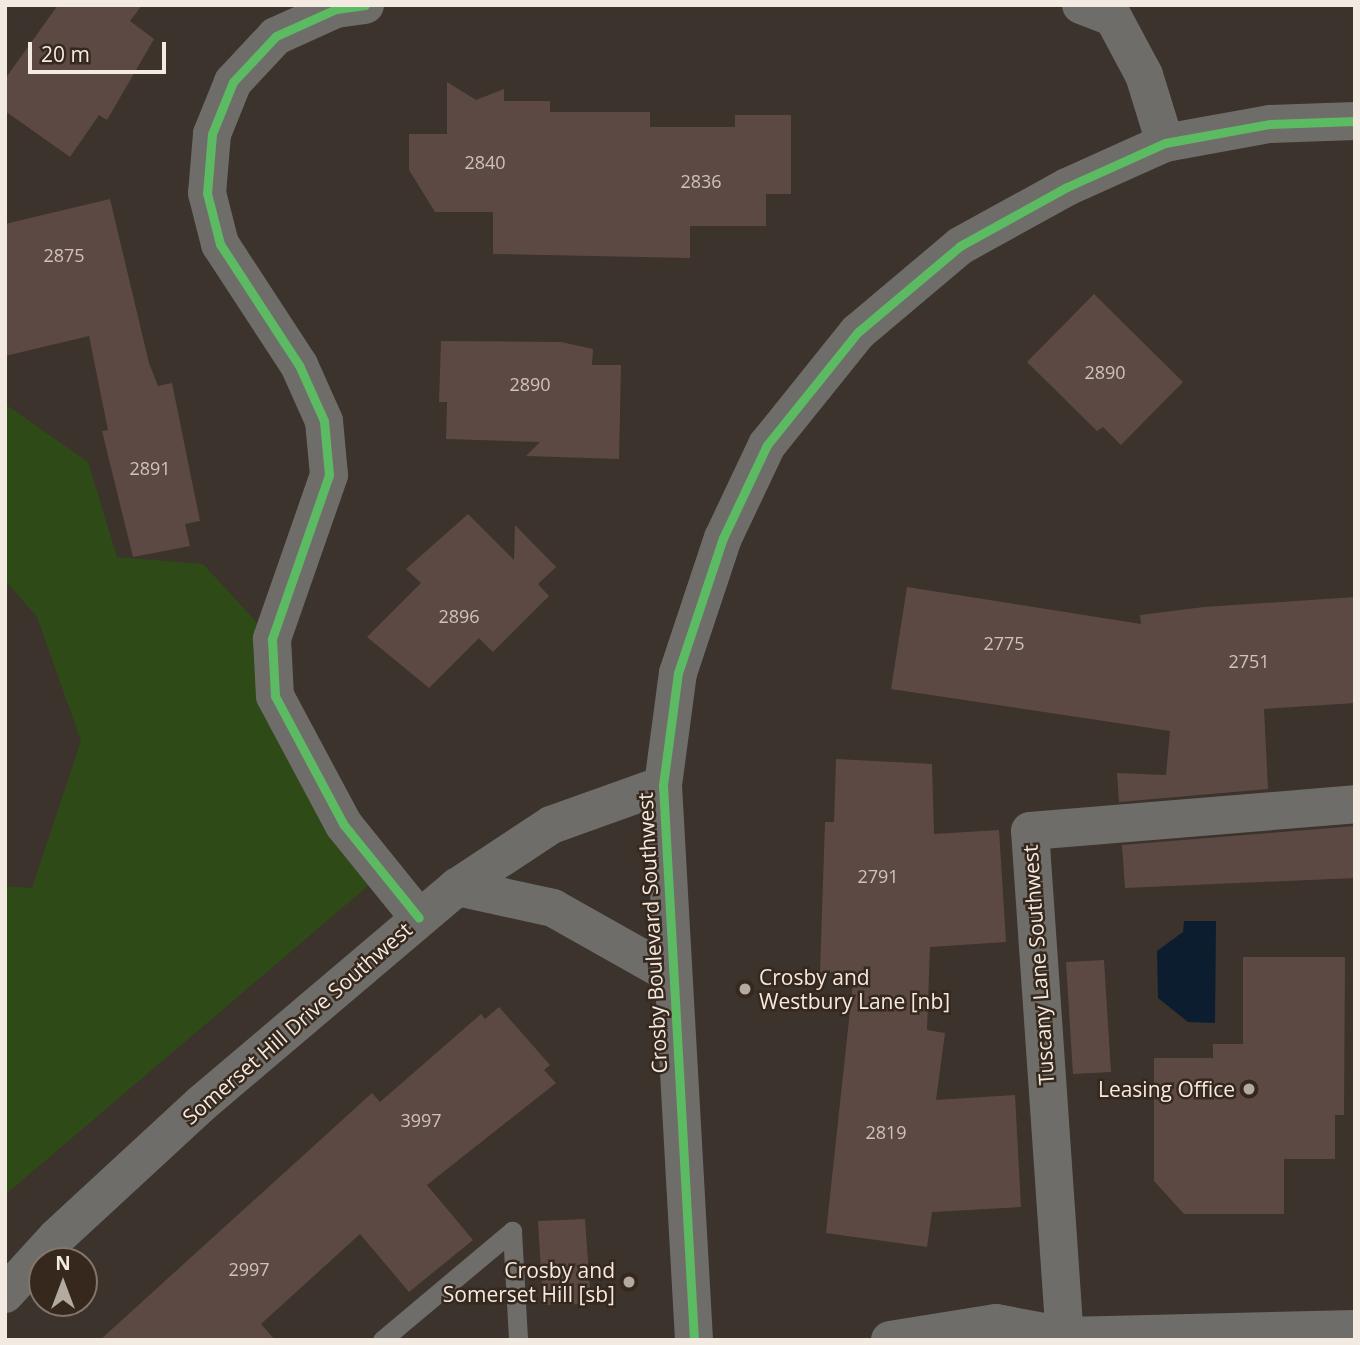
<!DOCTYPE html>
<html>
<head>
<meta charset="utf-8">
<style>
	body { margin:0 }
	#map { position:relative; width:1360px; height:1345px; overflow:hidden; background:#3b332c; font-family:"Open Sans",sans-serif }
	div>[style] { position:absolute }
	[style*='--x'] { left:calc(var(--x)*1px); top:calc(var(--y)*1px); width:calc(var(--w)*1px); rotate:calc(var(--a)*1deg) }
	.green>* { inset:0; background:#2e4a16 }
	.water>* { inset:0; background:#0c1d30 }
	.building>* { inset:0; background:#5d4944 }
	.service>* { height:19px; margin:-9.5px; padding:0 9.5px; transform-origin:9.5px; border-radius:9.5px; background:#6f6d69 }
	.minor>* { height:38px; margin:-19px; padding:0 19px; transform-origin:19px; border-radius:19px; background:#6f6d69 }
	.tertiary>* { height:38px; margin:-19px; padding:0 19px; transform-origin:19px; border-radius:19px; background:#6f6d69 }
	.cycleway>* { height:9px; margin:-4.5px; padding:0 4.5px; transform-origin:4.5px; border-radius:4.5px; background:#5cba63 }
	.dots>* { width:19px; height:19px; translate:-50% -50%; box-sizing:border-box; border:4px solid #36281c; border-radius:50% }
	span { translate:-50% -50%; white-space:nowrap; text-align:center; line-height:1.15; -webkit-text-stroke:5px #36281c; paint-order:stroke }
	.number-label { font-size:18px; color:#cec2ba }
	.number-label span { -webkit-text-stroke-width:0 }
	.street-label { font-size:21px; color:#f3eae2 }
	.poi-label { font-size:21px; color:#f3eae2 }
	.left { translate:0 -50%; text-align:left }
	.right { translate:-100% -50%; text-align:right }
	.frame { position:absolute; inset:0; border:7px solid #f3eae2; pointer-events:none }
	.north { position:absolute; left:28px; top:1247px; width:70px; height:70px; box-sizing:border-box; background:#36281c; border:2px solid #82766b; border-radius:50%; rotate:0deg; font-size:19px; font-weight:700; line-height:28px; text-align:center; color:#f3eae2 }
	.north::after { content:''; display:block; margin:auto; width:24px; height:32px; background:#b3aaa2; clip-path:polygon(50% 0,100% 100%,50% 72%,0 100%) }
	.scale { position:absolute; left:28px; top:42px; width:138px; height:32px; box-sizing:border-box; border:4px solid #f3eae2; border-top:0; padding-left:9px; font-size:21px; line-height:24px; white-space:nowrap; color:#f3eae2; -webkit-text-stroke:5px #36281c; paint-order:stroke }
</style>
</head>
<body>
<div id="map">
	<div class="green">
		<i style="clip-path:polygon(5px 404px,88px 462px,117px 557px,203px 564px,272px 639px,275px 696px,382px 874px,5px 1195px,5px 886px,32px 888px,81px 741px,37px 617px,5px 580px)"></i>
	</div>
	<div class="water">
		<i style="clip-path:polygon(1184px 921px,1216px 921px,1215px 1023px,1188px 1022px,1158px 998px,1157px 951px,1183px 932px)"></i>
	</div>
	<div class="building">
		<i style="clip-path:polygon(58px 5px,142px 5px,130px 21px,154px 39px,107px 120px,99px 115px,70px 157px,5px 111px,5px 79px)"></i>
		<i style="clip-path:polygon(447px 82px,476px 100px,504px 89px,504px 101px,550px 101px,550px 112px,650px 112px,650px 127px,735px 127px,735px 115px,791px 115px,791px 194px,766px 194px,766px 226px,690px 226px,690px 258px,493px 254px,493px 212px,435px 212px,409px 170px,409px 134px,447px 134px)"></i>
		<i style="clip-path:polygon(110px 199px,149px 363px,158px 386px,172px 383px,200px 521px,185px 524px,190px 546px,133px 557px,102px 431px,108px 430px,89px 336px,5px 356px,5px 224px)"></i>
		<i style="clip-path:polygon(1094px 294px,1183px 382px,1121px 445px,1103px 427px,1097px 431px,1027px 362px)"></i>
		<i style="clip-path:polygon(441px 341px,561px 342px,593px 349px,592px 365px,621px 365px,619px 459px,526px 456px,540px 442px,446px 439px,447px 402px,439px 402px)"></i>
		<i style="clip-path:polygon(468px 514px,514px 560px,515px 525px,556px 567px,538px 584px,549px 596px,493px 652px,479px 638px,429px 688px,367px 637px,421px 583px,406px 569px)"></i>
		<i style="clip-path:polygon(907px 587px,1141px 624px,1140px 615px,1204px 607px,1355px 597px,1355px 703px,1264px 709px,1268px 789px,1119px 802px,1117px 773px,1166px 775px,1170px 731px,891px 689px)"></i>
		<i style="clip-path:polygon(836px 759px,932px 764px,934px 834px,999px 830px,1006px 942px,930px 947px,927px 1030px,945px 1033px,936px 1100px,1015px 1095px,1021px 1207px,932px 1212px,927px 1247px,826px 1233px,854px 973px,820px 972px,825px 822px,834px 822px)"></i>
		<i style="clip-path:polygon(1355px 826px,1355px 878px,1125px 888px,1122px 845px)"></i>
		<i style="clip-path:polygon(1243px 957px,1345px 957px,1344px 1115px,1335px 1115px,1335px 1159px,1284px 1159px,1284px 1214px,1184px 1214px,1154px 1181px,1154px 1058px,1213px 1058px,1213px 1044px,1243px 1044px)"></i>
		<i style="clip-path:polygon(1104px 960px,1111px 1072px,1073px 1074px,1066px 962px)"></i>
		<i style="clip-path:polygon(499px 1007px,550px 1065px,544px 1070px,556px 1083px,427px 1185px,473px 1240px,409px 1292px,360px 1234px,261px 1324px,275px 1340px,100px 1340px,372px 1093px,380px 1102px,481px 1014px,485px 1019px)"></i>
		<i style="clip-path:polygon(585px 1219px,591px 1304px,543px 1305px,538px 1221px)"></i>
	</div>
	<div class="service">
		<i style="--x:382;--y:1340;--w:170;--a:-40"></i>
		<i style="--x:512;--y:1231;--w:109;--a:86.8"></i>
	</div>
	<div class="minor">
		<i style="--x:365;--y:5;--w:29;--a:172"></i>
		<i style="--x:336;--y:9;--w:66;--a:155.8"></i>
		<i style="--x:276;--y:36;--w:63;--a:133.1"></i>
		<i style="--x:233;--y:82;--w:56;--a:112"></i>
		<i style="--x:212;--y:134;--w:59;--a:94.8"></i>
		<i style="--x:207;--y:193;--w:53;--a:75.7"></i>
		<i style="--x:220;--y:244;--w:145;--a:56.9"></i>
		<i style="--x:299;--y:365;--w:61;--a:65.9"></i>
		<i style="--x:324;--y:421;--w:54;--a:84.7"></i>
		<i style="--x:329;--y:475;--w:174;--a:109.2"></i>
		<i style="--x:272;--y:639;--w:57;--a:87"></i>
		<i style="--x:275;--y:696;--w:146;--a:61.9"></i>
		<i style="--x:344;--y:825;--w:119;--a:51.1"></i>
		<i style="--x:1081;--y:5;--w:34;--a:21"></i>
		<i style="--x:1113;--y:17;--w:66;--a:61.9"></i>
		<i style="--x:1144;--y:75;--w:71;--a:72.8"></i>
		<i style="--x:890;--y:1340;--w:107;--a:-9.1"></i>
		<i style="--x:996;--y:1323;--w:70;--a:10.7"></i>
		<i style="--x:1065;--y:1336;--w:290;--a:-1.4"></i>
		<i style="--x:1065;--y:1340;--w:510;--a:-93.93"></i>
		<i style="--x:1030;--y:831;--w:326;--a:-4.7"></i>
	</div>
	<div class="tertiary">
		<i style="--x:457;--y:887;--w:98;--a:12.3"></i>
		<i style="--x:553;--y:908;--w:137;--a:29.4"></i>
		<i style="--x:5;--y:1294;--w:77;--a:-47.6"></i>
		<i style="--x:57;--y:1237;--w:196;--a:-42.7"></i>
		<i style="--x:201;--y:1104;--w:336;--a:-40.3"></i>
		<i style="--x:457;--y:887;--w:113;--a:-33.4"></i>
		<i style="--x:551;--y:825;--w:119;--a:-19.7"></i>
		<i style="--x:694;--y:1340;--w:556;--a:-93.2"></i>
		<i style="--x:663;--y:785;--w:113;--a:-82.4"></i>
		<i style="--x:678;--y:673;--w:142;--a:-71.6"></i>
		<i style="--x:723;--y:538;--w:103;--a:-64.7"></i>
		<i style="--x:767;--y:445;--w:145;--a:-51.2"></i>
		<i style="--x:858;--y:332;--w:133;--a:-40.1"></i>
		<i style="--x:960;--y:246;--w:122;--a:-28.9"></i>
		<i style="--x:1067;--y:187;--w:107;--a:-24.2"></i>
		<i style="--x:1165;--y:143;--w:107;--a:-10.3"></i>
		<i style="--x:1270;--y:124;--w:85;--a:-2"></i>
	</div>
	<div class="cycleway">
		<i style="--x:365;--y:5;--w:29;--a:172"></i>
		<i style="--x:336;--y:9;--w:66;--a:155.8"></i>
		<i style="--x:276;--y:36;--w:63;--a:133.1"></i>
		<i style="--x:233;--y:82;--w:56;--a:112"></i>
		<i style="--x:212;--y:134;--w:59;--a:94.8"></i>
		<i style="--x:207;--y:193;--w:53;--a:75.7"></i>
		<i style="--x:220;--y:244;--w:145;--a:56.9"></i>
		<i style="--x:299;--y:365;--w:61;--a:65.9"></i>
		<i style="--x:324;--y:421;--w:54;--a:84.7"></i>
		<i style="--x:329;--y:475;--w:174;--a:109.2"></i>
		<i style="--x:272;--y:639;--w:57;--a:87"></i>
		<i style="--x:275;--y:696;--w:146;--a:61.9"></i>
		<i style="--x:344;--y:825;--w:119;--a:51.1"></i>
		<i style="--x:694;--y:1340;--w:556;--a:-93.2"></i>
		<i style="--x:663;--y:785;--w:113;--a:-82.4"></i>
		<i style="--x:678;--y:673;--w:142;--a:-71.6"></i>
		<i style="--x:723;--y:538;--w:103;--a:-64.7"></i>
		<i style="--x:767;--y:445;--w:145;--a:-51.2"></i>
		<i style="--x:858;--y:332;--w:133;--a:-40.1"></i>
		<i style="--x:960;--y:246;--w:122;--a:-28.9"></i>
		<i style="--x:1067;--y:187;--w:107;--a:-24.2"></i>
		<i style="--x:1165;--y:143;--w:107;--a:-10.3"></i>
		<i style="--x:1270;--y:124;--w:85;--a:-2"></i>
	</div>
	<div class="dots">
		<i style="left:745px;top:989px;background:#b3aaa2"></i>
		<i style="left:1249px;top:1089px;background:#b3aaa2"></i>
		<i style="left:629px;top:1282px;background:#b3aaa2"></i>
	</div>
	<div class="number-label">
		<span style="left:485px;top:162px">2840</span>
		<span style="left:701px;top:181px">2836</span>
		<span style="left:64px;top:255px">2875</span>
		<span style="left:1105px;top:372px">2890</span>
		<span style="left:530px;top:384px">2890</span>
		<span style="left:150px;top:468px">2891</span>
		<span style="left:459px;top:616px">2896</span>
		<span style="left:1004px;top:643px">2775</span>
		<span style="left:1249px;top:661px">2751</span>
		<span style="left:878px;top:876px">2791</span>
		<span style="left:421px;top:1120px">3997</span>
		<span style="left:886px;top:1132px">2819</span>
		<span style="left:249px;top:1269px">2997</span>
	</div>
	<div class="street-label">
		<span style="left:652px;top:933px;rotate:-93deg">Crosby Boulevard Southwest</span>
		<span style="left:1038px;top:965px;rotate:-94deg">Tuscany Lane Southwest</span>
		<span style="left:297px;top:1023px;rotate:-41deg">Somerset Hill Drive Southwest</span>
	</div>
	<div class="poi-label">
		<span class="left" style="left:759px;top:989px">Crosby and<br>Westbury Lane [nb]</span>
		<span class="right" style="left:1235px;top:1089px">Leasing Office</span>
		<span class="right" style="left:615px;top:1282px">Crosby and<br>Somerset Hill [sb]</span>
	</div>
	<div class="frame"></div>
	<div class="north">N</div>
	<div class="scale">20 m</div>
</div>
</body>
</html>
